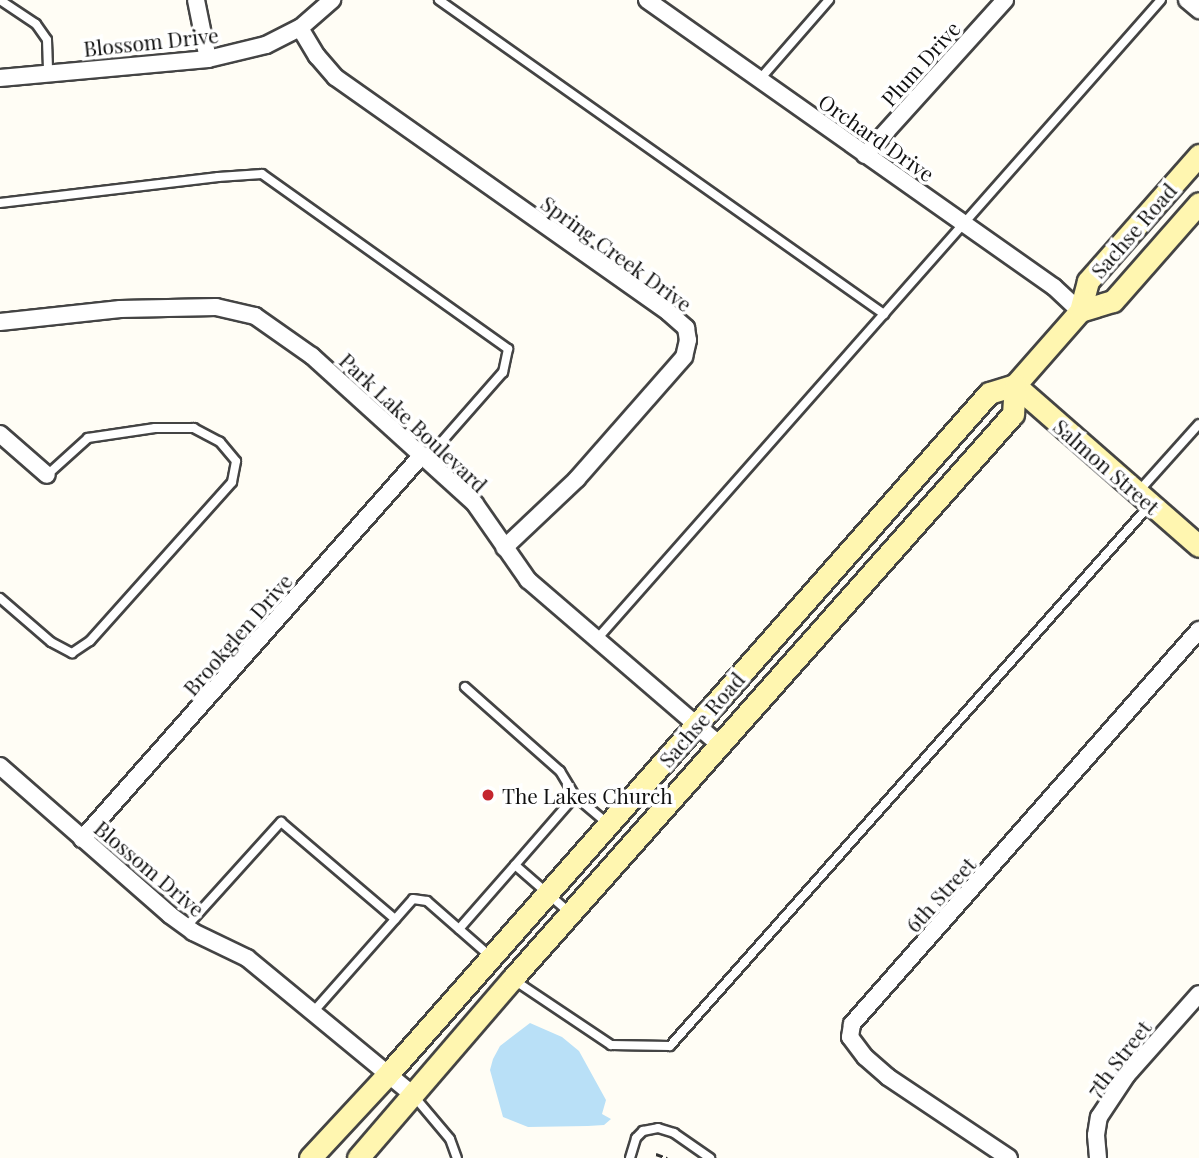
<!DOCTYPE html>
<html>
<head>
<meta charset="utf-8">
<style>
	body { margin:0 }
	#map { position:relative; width:1199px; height:1158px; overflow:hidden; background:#fffdf5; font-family:"Playfair Display",serif }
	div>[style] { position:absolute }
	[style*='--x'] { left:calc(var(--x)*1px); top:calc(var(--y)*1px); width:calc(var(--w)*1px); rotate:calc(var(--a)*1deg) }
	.water>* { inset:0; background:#b9e0f7 }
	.path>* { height:2.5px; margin-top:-1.25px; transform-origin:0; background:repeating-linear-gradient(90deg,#333 0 7px,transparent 0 10.5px) }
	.roads { filter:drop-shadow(2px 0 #444) drop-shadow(-2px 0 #444) drop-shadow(0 2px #444) drop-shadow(0 -2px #444) }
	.lane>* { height:8px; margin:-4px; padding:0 4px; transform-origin:4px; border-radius:4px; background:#fff }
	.street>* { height:16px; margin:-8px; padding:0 8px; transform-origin:8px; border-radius:8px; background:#fff }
	.secondary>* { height:21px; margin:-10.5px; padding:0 10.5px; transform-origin:10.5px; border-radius:10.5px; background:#fff6b0 }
	.dots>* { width:19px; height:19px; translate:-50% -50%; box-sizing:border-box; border:4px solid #fff; border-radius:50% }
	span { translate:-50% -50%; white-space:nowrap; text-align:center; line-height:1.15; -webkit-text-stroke:7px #fff; paint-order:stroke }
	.street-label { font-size:21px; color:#111 }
	.poi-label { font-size:21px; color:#111 }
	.left { translate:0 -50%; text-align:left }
</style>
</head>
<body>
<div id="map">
	<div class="water">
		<i style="clip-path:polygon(530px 1023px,562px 1037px,579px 1051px,606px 1100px,602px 1114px,611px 1119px,604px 1125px,588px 1126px,528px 1127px,503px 1117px,490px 1070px,493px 1059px,500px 1046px)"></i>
	</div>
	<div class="path">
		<i style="--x:656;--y:1154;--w:12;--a:20"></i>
	</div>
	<div class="roads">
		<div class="lane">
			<i style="--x:0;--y:0;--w:43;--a:33.7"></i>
			<i style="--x:36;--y:24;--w:19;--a:55"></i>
			<i style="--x:47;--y:40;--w:33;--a:88"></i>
			<i style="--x:439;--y:0;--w:545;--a:35.21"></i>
			<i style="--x:760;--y:79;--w:105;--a:-48.9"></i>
			<i style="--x:0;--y:203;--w:220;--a:-6.8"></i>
			<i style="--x:218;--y:177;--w:44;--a:-3.9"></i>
			<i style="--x:262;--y:174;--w:302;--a:35.4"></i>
			<i style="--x:508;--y:349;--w:24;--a:102"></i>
			<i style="--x:503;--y:372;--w:100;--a:131.3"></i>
			<i style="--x:437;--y:447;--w:17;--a:152"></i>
			<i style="--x:1138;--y:492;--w:91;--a:-48.1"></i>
			<i style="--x:0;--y:598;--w:67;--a:40.8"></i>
			<i style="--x:51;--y:642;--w:24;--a:28"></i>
			<i style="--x:72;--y:653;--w:22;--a:-34"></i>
			<i style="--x:90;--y:641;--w:213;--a:-48.2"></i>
			<i style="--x:232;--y:482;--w:21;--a:-79"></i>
			<i style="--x:236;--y:461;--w:25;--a:-130"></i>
			<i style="--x:220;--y:442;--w:30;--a:-152"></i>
			<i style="--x:194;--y:428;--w:39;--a:180"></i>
			<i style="--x:155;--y:428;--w:68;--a:171.5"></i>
			<i style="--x:88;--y:438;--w:55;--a:137.9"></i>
			<i style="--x:597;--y:639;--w:852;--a:-48.57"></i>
			<i style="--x:465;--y:687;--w:127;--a:41.5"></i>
			<i style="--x:560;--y:771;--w:29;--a:59"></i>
			<i style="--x:575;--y:796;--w:43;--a:40.3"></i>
			<i style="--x:570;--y:913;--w:73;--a:-138.9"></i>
			<i style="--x:515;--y:865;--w:91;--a:-49"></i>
			<i style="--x:186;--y:927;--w:142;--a:-47.9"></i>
			<i style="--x:281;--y:822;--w:150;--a:40.4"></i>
			<i style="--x:459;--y:929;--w:85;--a:-48.8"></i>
			<i style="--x:514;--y:980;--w:117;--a:33.8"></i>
			<i style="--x:611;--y:1045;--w:59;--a:1"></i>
			<i style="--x:670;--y:1046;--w:722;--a:-48.43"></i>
			<i style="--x:314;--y:1011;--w:149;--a:-48.5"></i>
			<i style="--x:413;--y:899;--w:14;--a:8"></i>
			<i style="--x:427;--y:901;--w:85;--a:41.2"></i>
			<i style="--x:413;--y:1095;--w:57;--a:49.9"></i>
			<i style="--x:450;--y:1139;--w:20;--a:70"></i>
			<i style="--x:630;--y:1158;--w:21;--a:-73"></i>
			<i style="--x:636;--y:1138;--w:10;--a:-45"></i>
			<i style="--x:643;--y:1131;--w:15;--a:-11"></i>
			<i style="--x:658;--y:1128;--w:17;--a:17"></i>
			<i style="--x:674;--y:1133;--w:44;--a:34.8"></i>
		</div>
		<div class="street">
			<i style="--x:196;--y:0;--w:60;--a:78.5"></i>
			<i style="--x:647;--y:0;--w:498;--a:35.2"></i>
			<i style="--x:1054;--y:287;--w:35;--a:43"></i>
			<i style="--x:1187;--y:0;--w:16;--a:40"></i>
			<i style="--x:300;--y:28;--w:33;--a:59"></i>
			<i style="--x:317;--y:56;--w:28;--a:49"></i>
			<i style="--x:335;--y:77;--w:409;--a:35.2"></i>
			<i style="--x:669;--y:313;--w:23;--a:41"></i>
			<i style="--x:686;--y:328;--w:12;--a:81"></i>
			<i style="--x:688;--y:340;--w:17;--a:103"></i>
			<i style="--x:684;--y:357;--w:162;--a:131.3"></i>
			<i style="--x:577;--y:479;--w:100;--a:136.6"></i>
			<i style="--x:0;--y:78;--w:209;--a:-5.2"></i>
			<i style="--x:208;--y:59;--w:60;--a:-13.6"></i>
			<i style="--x:266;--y:45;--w:38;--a:-27"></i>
			<i style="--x:300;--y:28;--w:43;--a:-41.2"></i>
			<i style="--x:865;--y:155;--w:209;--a:-47.9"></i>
			<i style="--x:0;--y:322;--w:121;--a:-6.2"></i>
			<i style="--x:120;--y:309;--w:96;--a:-1.2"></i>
			<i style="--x:216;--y:307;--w:40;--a:13"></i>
			<i style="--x:255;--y:316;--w:70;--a:35.1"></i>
			<i style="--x:312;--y:356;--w:220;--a:42.2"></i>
			<i style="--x:475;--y:504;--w:93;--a:55.1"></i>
			<i style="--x:528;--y:580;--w:253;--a:40.7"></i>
			<i style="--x:0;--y:434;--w:62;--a:41.1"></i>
			<i style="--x:0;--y:766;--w:226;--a:41.2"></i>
			<i style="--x:170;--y:915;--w:29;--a:36"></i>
			<i style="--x:193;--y:932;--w:60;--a:25.7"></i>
			<i style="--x:247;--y:958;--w:214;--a:39.5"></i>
			<i style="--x:82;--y:839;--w:513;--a:-48.48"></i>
			<i style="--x:1009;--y:1158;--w:146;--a:-146.2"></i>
			<i style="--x:888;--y:1077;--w:30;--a:-139"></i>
			<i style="--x:865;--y:1057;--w:25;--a:-127"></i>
			<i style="--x:850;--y:1037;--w:13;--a:-81"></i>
			<i style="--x:852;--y:1024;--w:525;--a:-48.63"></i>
			<i style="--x:1098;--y:1158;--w:23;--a:-95"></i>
			<i style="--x:1096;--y:1135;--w:18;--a:-81"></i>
			<i style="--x:1099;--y:1117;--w:50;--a:-56.3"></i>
			<i style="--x:1127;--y:1075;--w:108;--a:-48.4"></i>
		</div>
		<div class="secondary">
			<i style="--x:1080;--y:311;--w:34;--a:-17"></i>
			<i style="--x:1113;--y:301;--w:130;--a:-48.7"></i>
			<i style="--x:1015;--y:385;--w:244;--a:41.2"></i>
			<i style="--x:310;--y:1158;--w:115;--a:-47.1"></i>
			<i style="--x:388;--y:1074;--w:908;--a:-48.57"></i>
			<i style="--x:989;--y:393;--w:27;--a:-17"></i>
			<i style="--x:1015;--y:385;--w:98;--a:-48.7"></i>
			<i style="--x:1080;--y:311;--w:31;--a:-75"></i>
			<i style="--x:1088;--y:281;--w:168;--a:-48.6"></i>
			<i style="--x:358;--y:1158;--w:236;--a:-49.3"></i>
			<i style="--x:512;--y:979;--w:755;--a:-48.44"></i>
			<i style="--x:1013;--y:414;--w:29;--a:-86"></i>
		</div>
	</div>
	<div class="dots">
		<i style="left:488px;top:795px;background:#c4262e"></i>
	</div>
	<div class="street-label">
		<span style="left:151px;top:41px;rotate:-6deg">Blossom Drive</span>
		<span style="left:920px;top:63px;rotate:-48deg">Plum Drive</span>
		<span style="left:877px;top:137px;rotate:35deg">Orchard Drive</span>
		<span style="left:1133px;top:230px;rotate:-49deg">Sachse Road</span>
		<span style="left:617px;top:253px;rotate:36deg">Spring Creek Drive</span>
		<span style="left:414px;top:422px;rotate:43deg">Park Lake Boulevard</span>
		<span style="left:1107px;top:466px;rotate:41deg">Salmon Street</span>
		<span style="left:237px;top:634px;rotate:-49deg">Brookglen Drive</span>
		<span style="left:701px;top:719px;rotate:-49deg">Sachse Road</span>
		<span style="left:150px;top:868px;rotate:40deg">Blossom Drive</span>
		<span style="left:940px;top:894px;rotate:-48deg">6th Street</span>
		<span style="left:1118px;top:1058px;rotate:-52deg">7th Street</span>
	</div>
	<div class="poi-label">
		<span class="left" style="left:502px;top:795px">The Lakes Church</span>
	</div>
</div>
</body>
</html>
